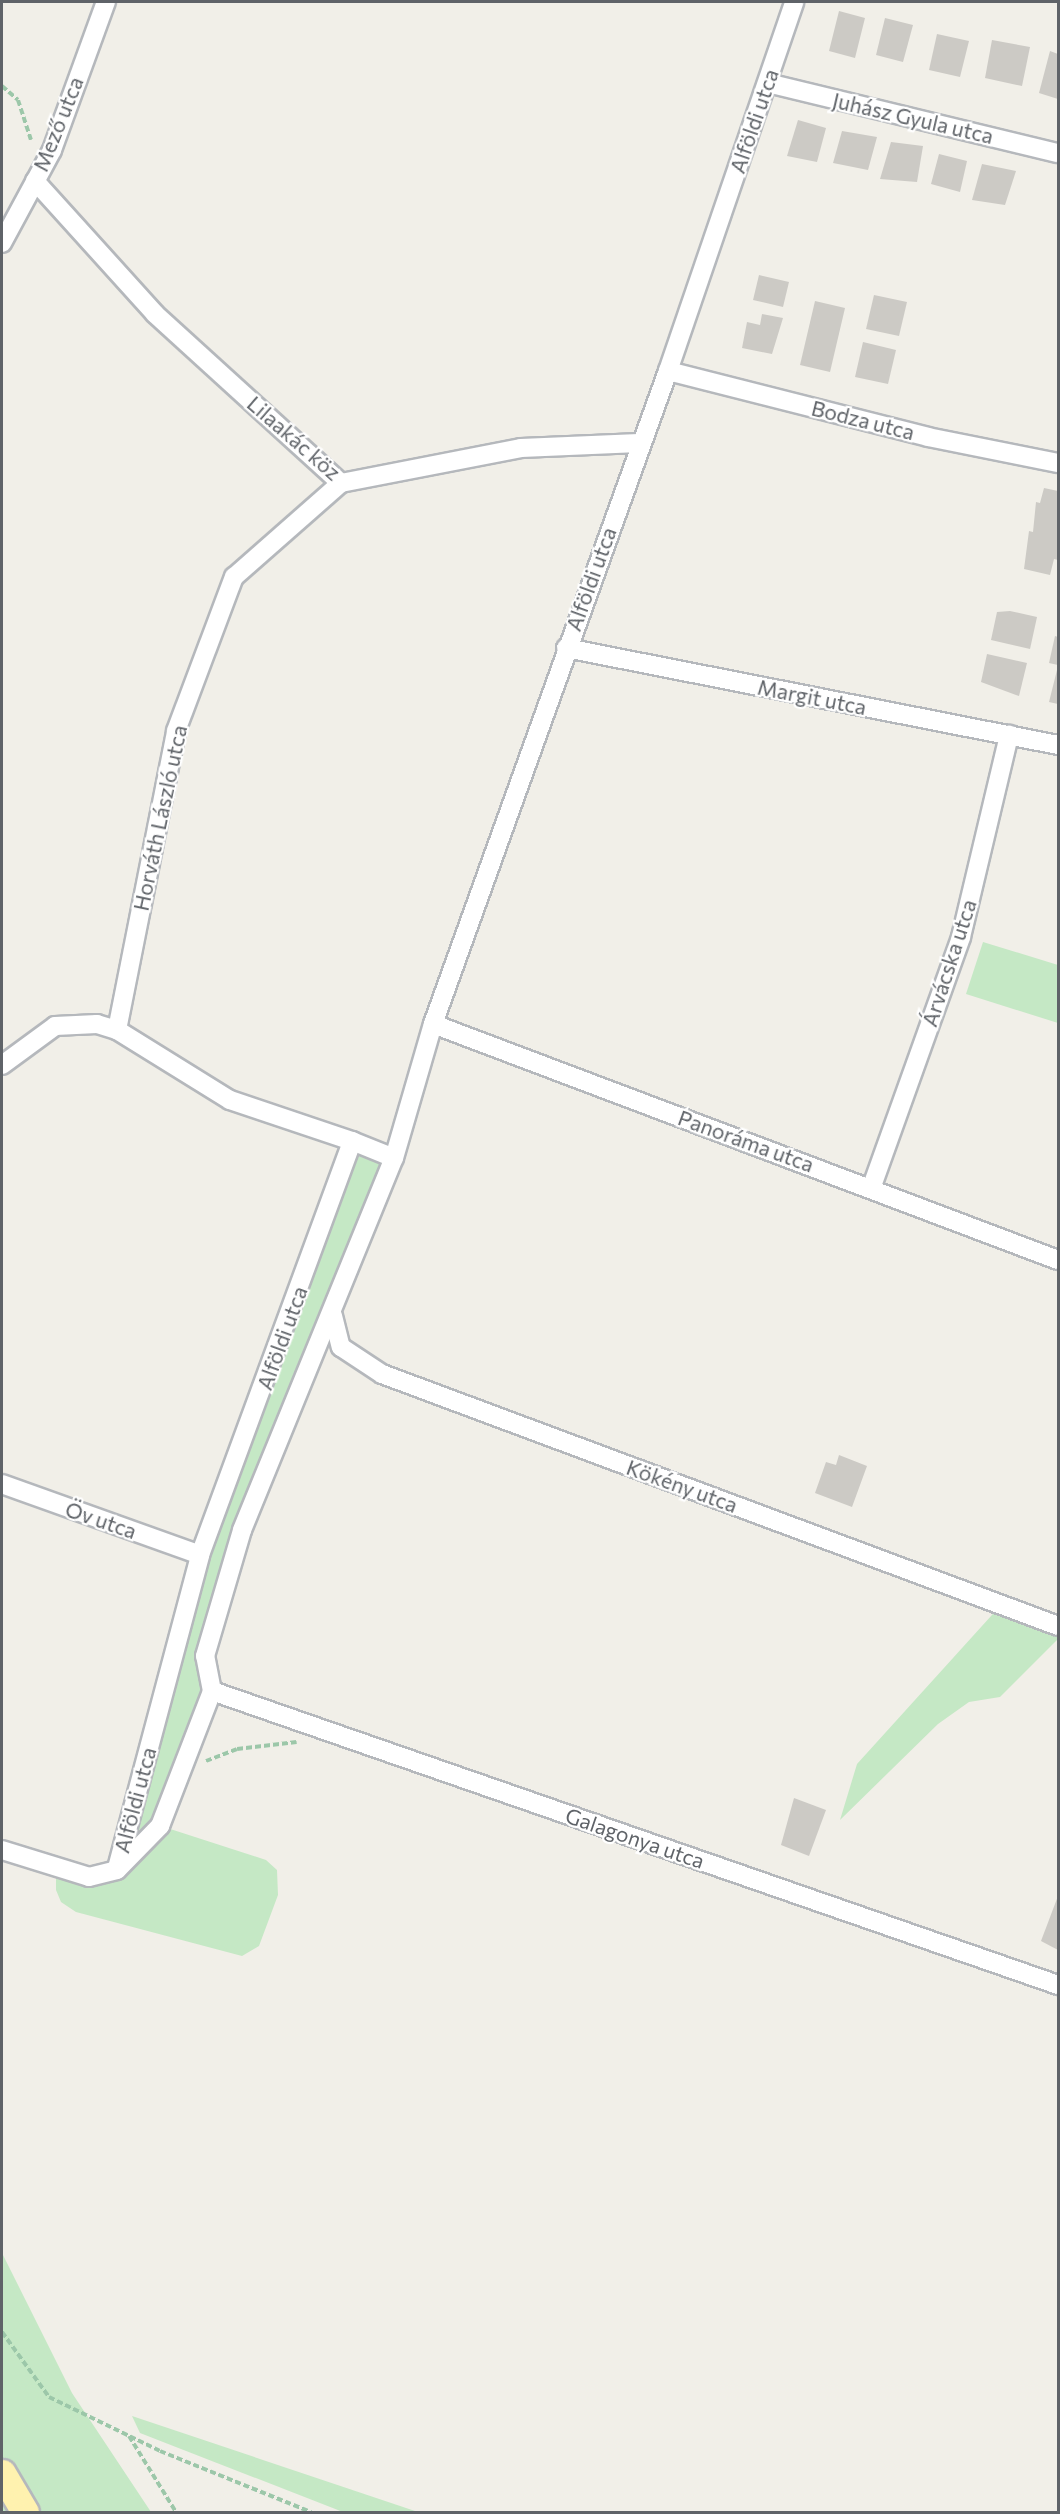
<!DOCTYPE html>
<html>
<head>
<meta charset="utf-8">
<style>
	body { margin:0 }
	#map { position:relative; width:1060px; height:2514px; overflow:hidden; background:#f1efe8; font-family:Commissioner,sans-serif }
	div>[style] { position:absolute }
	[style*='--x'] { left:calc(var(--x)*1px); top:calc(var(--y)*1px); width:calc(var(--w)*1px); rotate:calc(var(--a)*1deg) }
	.green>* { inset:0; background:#c5e8c5 }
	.building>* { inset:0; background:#cccac5 }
	.path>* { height:4px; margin-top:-2px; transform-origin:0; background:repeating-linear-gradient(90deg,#9cc7a9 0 6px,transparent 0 9px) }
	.roads { filter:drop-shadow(2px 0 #b5b8bc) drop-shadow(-2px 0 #b5b8bc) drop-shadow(0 2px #b5b8bc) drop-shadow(0 -2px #b5b8bc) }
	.minor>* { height:18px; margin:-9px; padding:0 9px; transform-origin:9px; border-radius:9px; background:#fff }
	.primary>* { height:27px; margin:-13.5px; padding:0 13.5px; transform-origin:13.5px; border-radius:13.5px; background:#fff2af }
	span { translate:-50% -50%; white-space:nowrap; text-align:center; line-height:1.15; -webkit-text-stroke:4.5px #fff; paint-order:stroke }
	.street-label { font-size:21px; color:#5f6368 }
	.frame { position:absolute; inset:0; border:3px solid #5f6368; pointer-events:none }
</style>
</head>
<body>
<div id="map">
	<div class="green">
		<i style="clip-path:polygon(983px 942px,1058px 965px,1058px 1023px,966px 994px)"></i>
		<i style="clip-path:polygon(352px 1141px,394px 1158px,205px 1656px,212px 1691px,161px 1826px,266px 1860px,277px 1870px,278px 1895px,259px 1946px,242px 1956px,76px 1912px,61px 1902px,56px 1890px,56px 1867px,117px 1870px,200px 1555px)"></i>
		<i style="clip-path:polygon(1001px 1605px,1058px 1626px,1058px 1639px,1000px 1697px,969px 1702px,938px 1724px,840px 1820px,857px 1764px)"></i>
		<i style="clip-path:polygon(2px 2253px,72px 2393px,151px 2512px,2px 2512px)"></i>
		<i style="clip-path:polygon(132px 2416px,418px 2512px,343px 2512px,140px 2433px)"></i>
	</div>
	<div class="building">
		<i style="clip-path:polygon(839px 11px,865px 18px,855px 58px,829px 51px)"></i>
		<i style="clip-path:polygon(885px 18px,913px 25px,903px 62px,876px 55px)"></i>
		<i style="clip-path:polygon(937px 34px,969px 41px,960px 77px,929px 70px)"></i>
		<i style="clip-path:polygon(992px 40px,1030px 47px,1022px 86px,985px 78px)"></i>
		<i style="clip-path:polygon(1050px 51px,1058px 54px,1058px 99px,1039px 93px)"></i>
		<i style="clip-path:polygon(798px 120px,826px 128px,817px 162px,787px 156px)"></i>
		<i style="clip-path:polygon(842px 131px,877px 137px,868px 170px,833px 163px)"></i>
		<i style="clip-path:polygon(891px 142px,923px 146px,917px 182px,880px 179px)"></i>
		<i style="clip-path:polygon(939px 154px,967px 161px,960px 192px,931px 184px)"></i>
		<i style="clip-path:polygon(982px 164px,1016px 171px,1005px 205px,972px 200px)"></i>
		<i style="clip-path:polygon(759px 275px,789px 282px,783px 307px,753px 300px)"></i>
		<i style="clip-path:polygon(874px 295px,907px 302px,899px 336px,866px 329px)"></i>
		<i style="clip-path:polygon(815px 301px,845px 308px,830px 372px,800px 365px)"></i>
		<i style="clip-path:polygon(762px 314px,783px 318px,772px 354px,742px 348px,747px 322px,760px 325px)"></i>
		<i style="clip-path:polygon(863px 342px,896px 350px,888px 384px,855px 377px)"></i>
		<i style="clip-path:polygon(1044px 488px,1058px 491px,1058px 560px,1054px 559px,1050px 575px,1024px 569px,1029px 531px,1033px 532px,1036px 502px,1040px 503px)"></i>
		<i style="clip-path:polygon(1010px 611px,1037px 617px,1030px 649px,991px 640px,997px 612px)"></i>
		<i style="clip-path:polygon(1055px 636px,1058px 637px,1058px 665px,1049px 663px)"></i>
		<i style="clip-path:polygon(987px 654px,1027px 663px,1019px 696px,981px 682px)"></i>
		<i style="clip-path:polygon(1058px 666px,1058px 704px,1049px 702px)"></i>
		<i style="clip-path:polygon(839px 1455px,867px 1466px,852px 1507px,815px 1493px,826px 1462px,836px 1465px)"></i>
		<i style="clip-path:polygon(794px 1798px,826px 1810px,809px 1856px,781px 1845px)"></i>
		<i style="clip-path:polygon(1058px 1896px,1058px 1950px,1041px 1941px)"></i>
	</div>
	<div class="path">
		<i style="--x:2;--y:86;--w:21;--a:41"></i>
		<i style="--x:18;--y:100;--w:42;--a:72"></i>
		<i style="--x:206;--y:1761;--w:33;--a:-21"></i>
		<i style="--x:237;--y:1749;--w:60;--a:-6.7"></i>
		<i style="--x:2;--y:2332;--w:80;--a:54.1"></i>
		<i style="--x:49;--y:2397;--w:123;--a:25.9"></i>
		<i style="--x:160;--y:2451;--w:163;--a:22"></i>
		<i style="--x:129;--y:2436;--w:89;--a:58.3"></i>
	</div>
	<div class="roads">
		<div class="minor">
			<i style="--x:768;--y:83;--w:298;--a:13.6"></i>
			<i style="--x:35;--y:181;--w:179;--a:47.9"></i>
			<i style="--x:155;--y:314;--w:251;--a:42.3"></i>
			<i style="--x:341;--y:483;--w:183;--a:-11"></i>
			<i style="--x:521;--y:448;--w:118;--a:-2.4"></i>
			<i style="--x:2;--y:243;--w:106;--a:-61.7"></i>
			<i style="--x:52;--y:150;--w:158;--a:-70"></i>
			<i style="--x:668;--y:371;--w:268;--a:14.2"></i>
			<i style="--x:928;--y:437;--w:133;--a:11.3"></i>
			<i style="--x:566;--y:648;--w:501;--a:11.15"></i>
			<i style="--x:433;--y:1024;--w:668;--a:20.69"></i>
			<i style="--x:117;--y:1030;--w:305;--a:-78.8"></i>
			<i style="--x:176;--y:731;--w:165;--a:-69.4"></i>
			<i style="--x:234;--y:577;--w:142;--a:-41.3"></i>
			<i style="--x:2;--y:1065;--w:66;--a:-36.3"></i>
			<i style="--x:55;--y:1026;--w:42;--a:-2.7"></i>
			<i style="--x:97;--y:1024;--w:21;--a:17"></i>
			<i style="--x:117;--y:1030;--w:133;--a:31.8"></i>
			<i style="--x:230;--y:1100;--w:129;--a:18.6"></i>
			<i style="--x:872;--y:1186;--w:264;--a:-70.3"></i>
			<i style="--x:961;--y:937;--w:208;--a:-76.6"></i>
			<i style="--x:333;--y:1316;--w:32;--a:76"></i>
			<i style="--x:341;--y:1347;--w:49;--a:33.4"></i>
			<i style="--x:382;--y:1374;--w:721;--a:20.44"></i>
			<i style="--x:2;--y:1484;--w:210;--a:19.7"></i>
			<i style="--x:212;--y:1691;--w:896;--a:19.16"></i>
			<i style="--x:2;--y:1850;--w:91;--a:17.2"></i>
			<i style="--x:89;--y:1877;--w:29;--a:-14"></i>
			<i style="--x:117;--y:1868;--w:324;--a:-75.1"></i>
			<i style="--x:200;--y:1555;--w:441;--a:-69.8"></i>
			<i style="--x:352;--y:1141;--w:45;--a:22"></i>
			<i style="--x:117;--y:1870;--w:62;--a:-45.7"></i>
			<i style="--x:160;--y:1826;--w:145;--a:-68.9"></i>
			<i style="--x:212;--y:1691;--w:36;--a:-101"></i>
			<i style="--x:205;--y:1656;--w:131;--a:-73.6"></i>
			<i style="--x:242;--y:1530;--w:402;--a:-67.8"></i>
			<i style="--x:394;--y:1158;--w:140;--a:-73.8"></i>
			<i style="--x:433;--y:1024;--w:694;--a:-70.21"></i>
			<i style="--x:668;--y:371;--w:390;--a:-71.1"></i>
		</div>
		<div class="primary">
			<i style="--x:2;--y:2473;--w:45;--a:59.5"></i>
		</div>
	</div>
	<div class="street-label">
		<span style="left:913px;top:118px;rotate:13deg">Juhász Gyula utca</span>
		<span style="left:754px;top:121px;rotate:-71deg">Alföldi utca</span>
		<span style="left:58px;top:124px;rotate:-68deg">Mező utca</span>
		<span style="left:863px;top:420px;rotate:14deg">Bodza utca</span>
		<span style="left:294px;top:438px;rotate:41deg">Lilaakác köz</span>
		<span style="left:591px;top:579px;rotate:-70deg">Alföldi utca</span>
		<span style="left:812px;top:697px;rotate:11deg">Margit utca</span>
		<span style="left:160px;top:818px;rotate:-78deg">Horváth László utca</span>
		<span style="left:949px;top:963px;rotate:-72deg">Árvácska utca</span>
		<span style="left:746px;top:1141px;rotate:20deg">Panoráma utca</span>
		<span style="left:282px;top:1338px;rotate:-70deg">Alföldi utca</span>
		<span style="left:682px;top:1486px;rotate:20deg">Kökény utca</span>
		<span style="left:101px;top:1520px;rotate:19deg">Öv utca</span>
		<span style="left:135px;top:1800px;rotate:-75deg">Alföldi utca</span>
		<span style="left:635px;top:1838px;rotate:19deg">Galagonya utca</span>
	</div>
	<div class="frame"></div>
</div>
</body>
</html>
